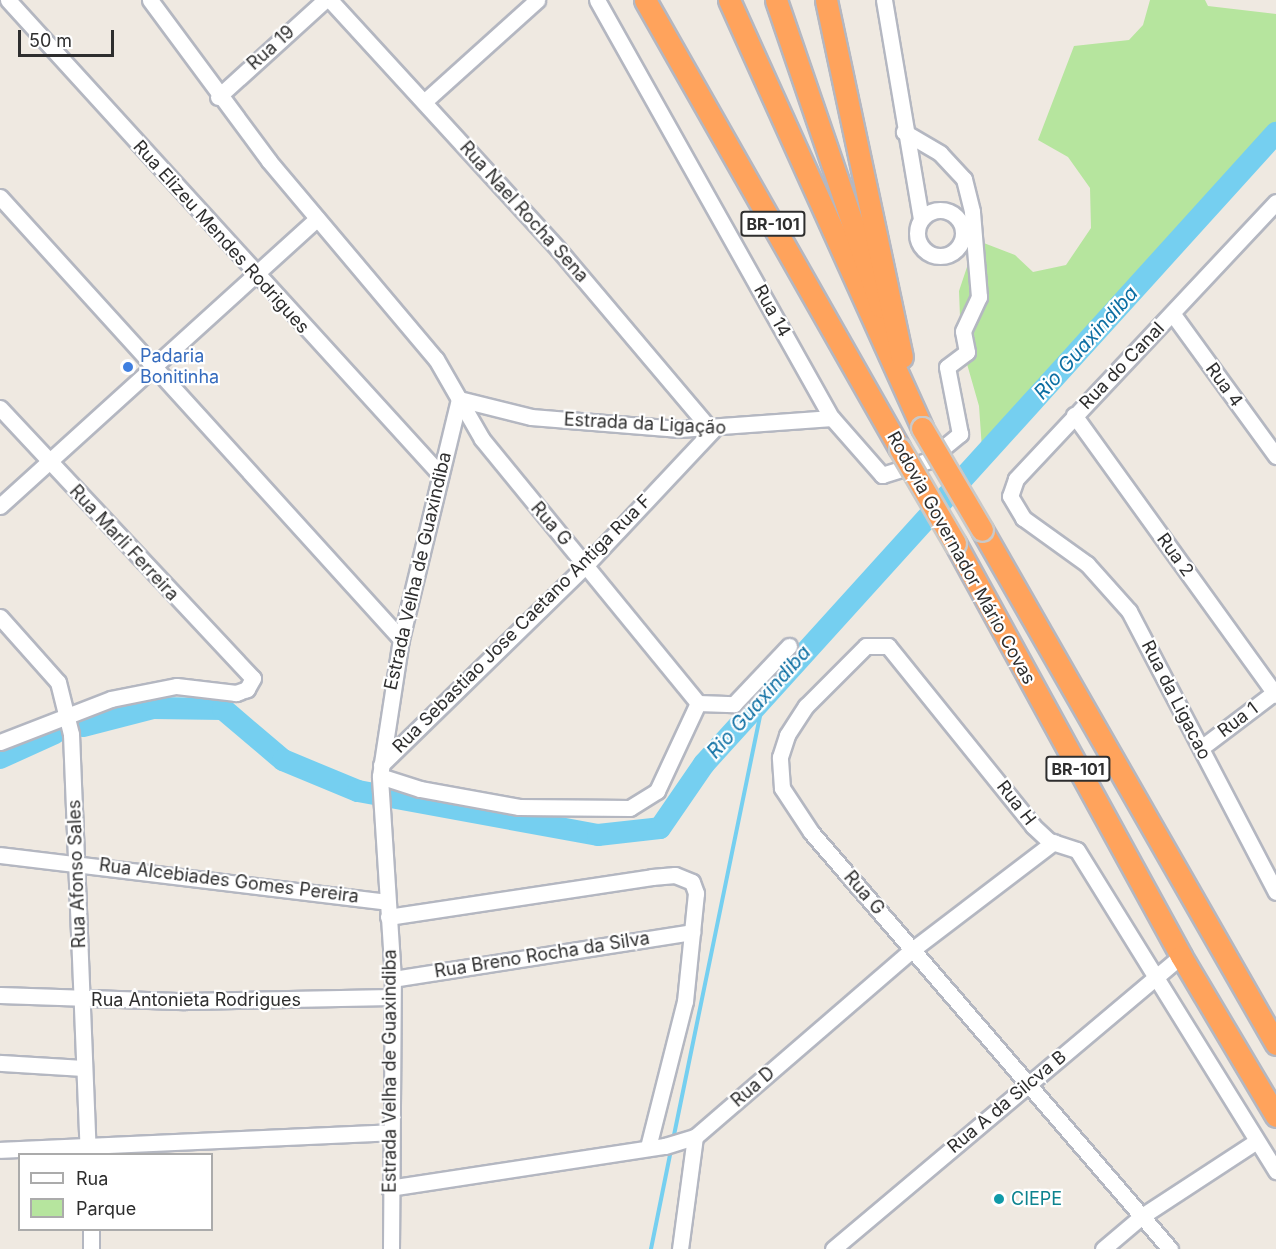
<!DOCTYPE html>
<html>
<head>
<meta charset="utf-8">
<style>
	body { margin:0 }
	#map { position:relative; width:1276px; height:1249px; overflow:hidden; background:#efe9e1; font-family:Inter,sans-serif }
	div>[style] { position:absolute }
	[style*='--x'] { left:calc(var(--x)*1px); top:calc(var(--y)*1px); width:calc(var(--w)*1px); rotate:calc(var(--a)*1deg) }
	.green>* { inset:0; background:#b6e59e }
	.stream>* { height:4px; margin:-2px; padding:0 2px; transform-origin:2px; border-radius:2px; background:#75cff0 }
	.river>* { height:22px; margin:-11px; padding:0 11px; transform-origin:11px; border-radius:11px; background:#75cff0 }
	.roads { filter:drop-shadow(2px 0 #b4b7c1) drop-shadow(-2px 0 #b4b7c1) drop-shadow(0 2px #b4b7c1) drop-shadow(0 -2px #b4b7c1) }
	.minor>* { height:15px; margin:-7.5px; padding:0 7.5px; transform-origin:7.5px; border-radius:7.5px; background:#fff }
	.minor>.ring { margin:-7.5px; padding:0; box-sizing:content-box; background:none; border:15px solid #fff; border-radius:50% }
	.highway>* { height:21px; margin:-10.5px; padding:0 10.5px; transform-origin:10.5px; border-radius:10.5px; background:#ffa35c }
	.bridges { filter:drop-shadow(2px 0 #c9c9c9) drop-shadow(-2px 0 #c9c9c9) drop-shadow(0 2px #c9c9c9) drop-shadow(0 -2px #c9c9c9) }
	.highway-bridge>* { height:21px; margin:-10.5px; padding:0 10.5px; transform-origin:10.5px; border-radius:10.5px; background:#ffa35c }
	.dots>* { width:16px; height:16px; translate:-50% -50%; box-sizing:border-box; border:3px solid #fff; border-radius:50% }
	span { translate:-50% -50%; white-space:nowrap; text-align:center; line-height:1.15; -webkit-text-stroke:4.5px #fff; paint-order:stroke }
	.shield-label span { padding:2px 4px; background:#fff; border:2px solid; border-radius:4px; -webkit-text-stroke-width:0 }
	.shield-label { font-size:16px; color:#2e2e2e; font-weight:700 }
	.street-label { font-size:18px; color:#2e2e2e }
	.shop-label { font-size:18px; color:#366cbe }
	.left { translate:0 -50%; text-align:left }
	.culture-label { font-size:18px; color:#0d838f }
	.water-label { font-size:20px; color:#0d6fa3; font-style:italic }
	.legend { position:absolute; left:18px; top:1153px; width:195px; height:78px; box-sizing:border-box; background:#fff; border:2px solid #ababab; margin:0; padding:8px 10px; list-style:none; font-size:18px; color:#2e2e2e }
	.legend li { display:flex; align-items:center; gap:12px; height:30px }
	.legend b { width:30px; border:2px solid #ababab }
	.scale { position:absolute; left:18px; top:30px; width:96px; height:27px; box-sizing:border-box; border:3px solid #2e2e2e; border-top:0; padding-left:8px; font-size:18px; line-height:21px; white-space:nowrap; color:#2e2e2e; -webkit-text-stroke:4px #fff; paint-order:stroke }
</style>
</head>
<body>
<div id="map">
	<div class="green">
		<i style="clip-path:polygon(1150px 0,1205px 0,1208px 6px,1276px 14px,1276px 132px,1006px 431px,982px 449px,979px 406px,961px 343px,959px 291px,976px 240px,1015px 255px,1033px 272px,1066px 265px,1091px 228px,1090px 188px,1068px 157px,1038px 140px,1074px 46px,1129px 40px,1143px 25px)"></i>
	</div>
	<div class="stream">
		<i style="--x:673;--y:1140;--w:452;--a:-78.4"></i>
		<i style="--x:651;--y:1249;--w:101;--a:-78.6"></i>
	</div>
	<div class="river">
		<i style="--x:83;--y:726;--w:72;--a:-14.4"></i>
		<i style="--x:153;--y:708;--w:70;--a:0.8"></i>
		<i style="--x:223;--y:709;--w:79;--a:40.4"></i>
		<i style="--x:283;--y:760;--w:81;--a:22.5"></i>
		<i style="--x:358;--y:791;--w:244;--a:10.4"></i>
		<i style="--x:598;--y:835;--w:62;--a:-6.4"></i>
		<i style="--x:660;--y:828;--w:78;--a:-55.5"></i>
		<i style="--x:704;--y:764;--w:852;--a:-47.81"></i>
		<i style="--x:0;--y:758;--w:60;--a:-24.4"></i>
	</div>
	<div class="roads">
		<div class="minor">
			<i style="--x:8;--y:0;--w:639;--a:47.67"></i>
			<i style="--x:150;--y:0;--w:200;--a:53.5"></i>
			<i style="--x:269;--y:161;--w:259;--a:49.9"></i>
			<i style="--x:436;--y:359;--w:92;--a:60.1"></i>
			<i style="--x:482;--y:439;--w:341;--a:50.7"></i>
			<i style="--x:698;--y:703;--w:97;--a:115"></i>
			<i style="--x:657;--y:791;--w:32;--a:148"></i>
			<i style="--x:630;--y:808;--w:111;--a:-179.5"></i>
			<i style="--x:519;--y:807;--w:101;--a:-169.7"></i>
			<i style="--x:420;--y:789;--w:42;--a:-162"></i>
			<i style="--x:330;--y:0;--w:338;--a:47.5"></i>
			<i style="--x:558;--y:249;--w:238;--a:49.8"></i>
			<i style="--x:597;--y:0;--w:480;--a:60.7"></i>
			<i style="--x:832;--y:418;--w:76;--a:48.7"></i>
			<i style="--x:882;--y:475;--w:47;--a:-17.3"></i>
			<i style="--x:927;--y:461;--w:43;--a:-39.3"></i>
			<i style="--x:960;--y:434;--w:68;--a:-101"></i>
			<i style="--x:947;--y:367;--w:25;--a:-37"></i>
			<i style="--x:967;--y:352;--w:21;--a:-101"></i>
			<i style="--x:963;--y:331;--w:38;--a:-65"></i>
			<i style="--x:979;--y:297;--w:86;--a:-94.7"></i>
			<i style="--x:972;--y:211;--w:33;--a:-104"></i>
			<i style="--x:964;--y:179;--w:35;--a:-133"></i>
			<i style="--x:940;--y:153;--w:42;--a:-149.7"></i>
			<i style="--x:884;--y:0;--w:222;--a:80.4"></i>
			<i style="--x:218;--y:97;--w:144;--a:-42.2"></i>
			<i style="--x:425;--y:101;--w:151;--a:-42"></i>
			<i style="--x:0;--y:197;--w:597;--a:47.78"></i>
			<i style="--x:1276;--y:202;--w:380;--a:133.2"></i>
			<i style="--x:1016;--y:479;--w:18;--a:109"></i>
			<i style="--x:1010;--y:496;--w:26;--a:59"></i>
			<i style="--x:1023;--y:518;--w:79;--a:35.7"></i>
			<i style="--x:1087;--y:564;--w:63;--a:48.2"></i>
			<i style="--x:1129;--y:611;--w:317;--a:62.4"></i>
			<i class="ring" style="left:917px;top:210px;width:31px;height:31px"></i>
			<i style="--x:1172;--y:313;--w:177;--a:54"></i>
			<i style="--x:459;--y:399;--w:74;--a:14"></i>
			<i style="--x:531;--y:417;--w:149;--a:4.6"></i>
			<i style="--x:680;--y:429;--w:152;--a:-4.1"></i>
			<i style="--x:0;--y:408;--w:370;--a:46.9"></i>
			<i style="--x:253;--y:678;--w:13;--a:119"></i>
			<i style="--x:247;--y:689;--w:12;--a:160"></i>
			<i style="--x:236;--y:693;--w:60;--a:-173.3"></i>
			<i style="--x:176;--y:686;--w:66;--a:168.7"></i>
			<i style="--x:111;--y:699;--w:119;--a:158.8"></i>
			<i style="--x:1074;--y:415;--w:345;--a:54.2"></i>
			<i style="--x:0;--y:506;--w:428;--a:-42.2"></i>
			<i style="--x:0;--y:617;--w:87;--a:48.3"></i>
			<i style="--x:58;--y:682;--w:54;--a:76"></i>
			<i style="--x:71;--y:734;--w:420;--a:87.7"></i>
			<i style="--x:698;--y:703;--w:36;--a:2"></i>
			<i style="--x:734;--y:704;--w:80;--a:-46.5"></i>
			<i style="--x:1201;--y:748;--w:94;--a:-37.2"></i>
			<i style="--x:381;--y:765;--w:288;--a:-44.3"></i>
			<i style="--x:587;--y:564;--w:183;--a:-46.8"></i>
			<i style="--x:0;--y:855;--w:389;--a:6.9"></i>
			<i style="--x:388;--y:917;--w:267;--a:-8.6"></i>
			<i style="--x:652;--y:877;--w:23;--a:-5"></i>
			<i style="--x:675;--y:875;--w:18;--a:22"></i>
			<i style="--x:692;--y:882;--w:12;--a:70"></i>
			<i style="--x:696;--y:893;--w:109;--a:95.8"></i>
			<i style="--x:685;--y:1001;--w:151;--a:104.2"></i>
			<i style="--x:393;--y:979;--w:303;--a:-8.9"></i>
			<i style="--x:0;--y:995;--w:185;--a:1.9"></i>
			<i style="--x:185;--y:1001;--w:207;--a:-1.1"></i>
			<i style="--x:0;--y:1063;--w:84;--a:3.4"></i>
			<i style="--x:0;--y:1150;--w:389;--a:-2.6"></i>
			<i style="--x:389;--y:1188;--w:279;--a:-8.7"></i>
			<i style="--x:665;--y:1146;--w:31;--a:-17"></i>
			<i style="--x:695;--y:1137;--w:286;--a:-40.8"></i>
			<i style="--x:912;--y:950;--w:178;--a:-37.3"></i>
			<i style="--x:91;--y:1230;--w:19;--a:90"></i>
			<i style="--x:391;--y:1249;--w:270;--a:-89.6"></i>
			<i style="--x:393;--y:979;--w:203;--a:-93.7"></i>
			<i style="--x:380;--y:776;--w:139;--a:-81.3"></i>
			<i style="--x:401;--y:639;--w:247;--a:-76.4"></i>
			<i style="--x:680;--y:1249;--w:113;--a:-82.4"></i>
			<i style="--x:833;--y:1249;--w:455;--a:-40.1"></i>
			<i style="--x:1103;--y:1249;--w:51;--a:-40.2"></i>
			<i style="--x:1142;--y:1216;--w:135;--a:-33.2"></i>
			<i style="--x:1170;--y:1249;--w:550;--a:-130.73"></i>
			<i style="--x:811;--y:832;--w:53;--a:-123.4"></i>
			<i style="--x:782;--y:788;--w:31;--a:-94"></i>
			<i style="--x:780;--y:757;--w:23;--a:-72"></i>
			<i style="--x:787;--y:735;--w:35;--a:-57"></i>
			<i style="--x:806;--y:706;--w:85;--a:-45"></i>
			<i style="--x:866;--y:646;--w:22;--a:0"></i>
			<i style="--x:888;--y:646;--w:231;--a:51.1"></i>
			<i style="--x:1033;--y:826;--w:22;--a:43"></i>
			<i style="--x:1049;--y:841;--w:29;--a:18"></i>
			<i style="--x:1077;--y:850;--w:378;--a:58.2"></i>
		</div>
		<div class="highway">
			<i style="--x:645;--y:0;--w:516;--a:60.41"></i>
			<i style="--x:729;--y:0;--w:470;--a:65.7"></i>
			<i style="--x:776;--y:0;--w:324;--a:71.1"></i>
			<i style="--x:826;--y:0;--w:365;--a:78"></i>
			<i style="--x:982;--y:530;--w:592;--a:60.23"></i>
			<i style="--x:955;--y:543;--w:471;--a:61.3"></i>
			<i style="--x:1181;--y:956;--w:186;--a:59.3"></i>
		</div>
	</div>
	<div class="bridges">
		<div class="highway-bridge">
			<i style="--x:922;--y:428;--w:118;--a:59.5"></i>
			<i style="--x:900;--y:449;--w:109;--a:59.7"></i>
		</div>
	</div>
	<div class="dots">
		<i style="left:128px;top:367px;background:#3f7fe0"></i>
		<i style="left:999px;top:1199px;background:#0f9aa8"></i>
	</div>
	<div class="shield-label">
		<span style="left:773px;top:224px">BR-101</span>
		<span style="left:1078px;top:769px">BR-101</span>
	</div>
	<div class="street-label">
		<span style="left:271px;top:48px;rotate:-42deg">Rua 19</span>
		<span style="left:524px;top:212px;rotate:48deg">Rua Nael Rocha Sena</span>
		<span style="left:221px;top:237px;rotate:48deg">Rua Elizeu Mendes Rodrigues</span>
		<span style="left:772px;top:311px;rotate:61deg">Rua 14</span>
		<span style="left:1122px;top:366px;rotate:-46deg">Rua do Canal</span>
		<span style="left:1224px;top:385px;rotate:54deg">Rua 4</span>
		<span style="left:645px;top:424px;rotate:3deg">Estrada da Ligação</span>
		<span style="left:551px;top:524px;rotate:49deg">Rua G</span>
		<span style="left:124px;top:543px;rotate:47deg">Rua Marli Ferreira</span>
		<span style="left:1175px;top:555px;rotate:54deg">Rua 2</span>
		<span style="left:961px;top:558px;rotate:61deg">Rodovia Governador Mário Covas</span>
		<span style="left:418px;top:571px;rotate:-77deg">Estrada Velha de Guaxindiba</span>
		<span style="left:522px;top:624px;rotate:-45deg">Rua Sebastiao Jose Caetano Antiga Rua F</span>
		<span style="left:1176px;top:700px;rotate:63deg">Rua da Ligacao</span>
		<span style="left:1238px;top:720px;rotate:-37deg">Rua 1</span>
		<span style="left:1016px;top:803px;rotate:52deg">Rua H</span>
		<span style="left:77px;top:874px;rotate:-92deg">Rua Afonso Sales</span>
		<span style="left:229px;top:881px;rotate:7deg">Rua Alcebiades Gomes Pereira</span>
		<span style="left:864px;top:893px;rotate:49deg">Rua G</span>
		<span style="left:542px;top:955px;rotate:-9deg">Rua Breno Rocha da Silva</span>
		<span style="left:196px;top:1000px">Rua Antonieta Rodrigues</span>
		<span style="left:390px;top:1071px;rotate:-90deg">Estrada Velha de Guaxindiba</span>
		<span style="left:753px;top:1087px;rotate:-41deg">Rua D</span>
		<span style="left:1007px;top:1102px;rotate:-40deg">Rua A da Silcva B</span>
	</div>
	<div class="shop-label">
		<span class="left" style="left:140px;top:367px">Padaria<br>Bonitinha</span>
	</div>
	<div class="culture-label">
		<span class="left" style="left:1011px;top:1199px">CIEPE</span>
	</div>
	<div class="water-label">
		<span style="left:1086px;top:343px;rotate:-48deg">Rio Guaxindiba</span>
		<span style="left:759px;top:702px;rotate:-48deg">Rio Guaxindiba</span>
	</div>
	<ul class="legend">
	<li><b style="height:8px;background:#fff"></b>Rua</li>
	<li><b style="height:16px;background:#b6e59e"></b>Parque</li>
	</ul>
	<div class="scale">50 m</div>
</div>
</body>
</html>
